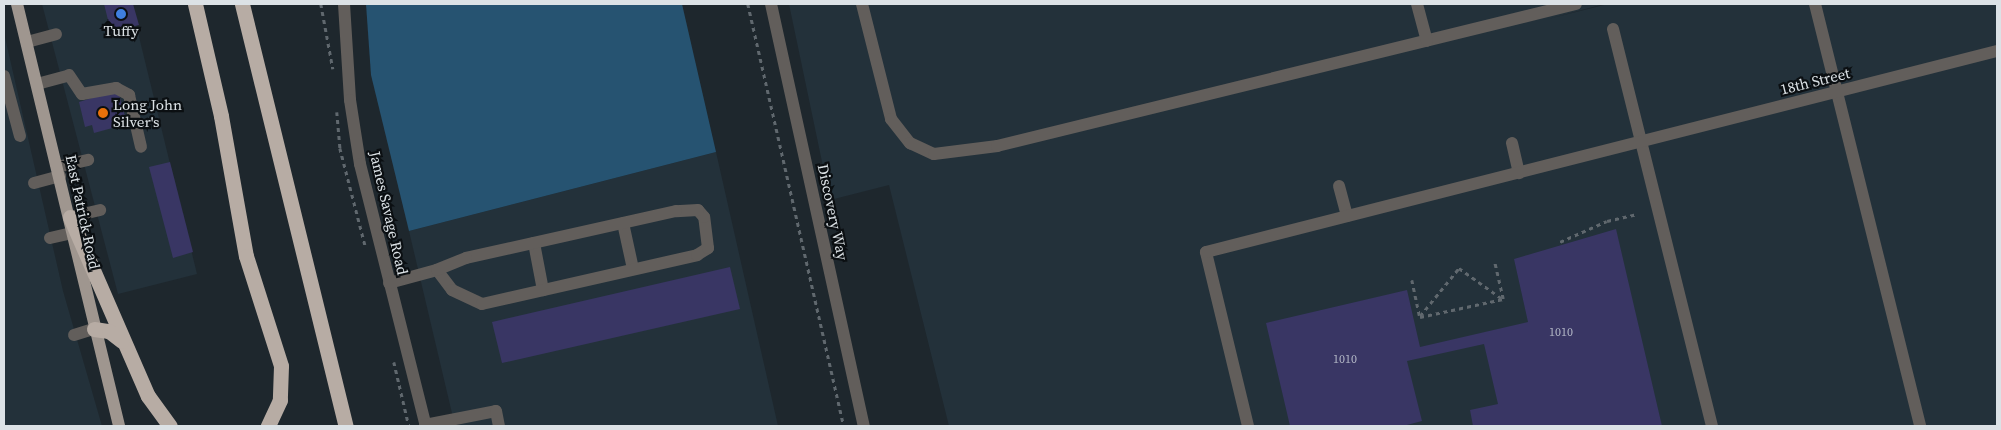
<!DOCTYPE html>
<html>
<head>
<meta charset="utf-8">
<style>
	body { margin:0 }
	#map { position:relative; width:2001px; height:430px; overflow:hidden; background:#1e272d; font-family:"Source Serif 4",serif }
	div>[style] { position:absolute }
	[style*='--x'] { left:calc(var(--x)*1px); top:calc(var(--y)*1px); width:calc(var(--w)*1px); rotate:calc(var(--a)*1deg) }
	.built>* { inset:0; background:#23313a }
	.green>* { inset:0; background:#265371 }
	.building>* { inset:0; background:#393664 }
	.path>* { height:2.5px; margin-top:-1.25px; transform-origin:0; background:repeating-linear-gradient(90deg,#60686e 0 4px,transparent 0 8px) }
	.minor>* { height:12px; margin:-6px; padding:0 6px; transform-origin:6px; border-radius:6px; background:#625e5b }
	.major>* { height:12px; margin:-6px; padding:0 6px; transform-origin:6px; border-radius:6px; background:#9f968f }
	.highway>* { height:15px; margin:-7.5px; padding:0 7.5px; transform-origin:7.5px; border-radius:7.5px; background:#b7aca4 }
	.dots>* { width:14px; height:14px; translate:-50% -50%; box-sizing:border-box; border:2px solid #0b0f12; border-radius:50% }
	span { translate:-50% -50%; white-space:nowrap; text-align:center; line-height:1.15; -webkit-text-stroke:4.5px #0b0f12; paint-order:stroke }
	.number-label { font-size:12px; color:#b3b7c6 }
	.number-label span { -webkit-text-stroke-width:0 }
	.poi-label { font-size:15px; color:#dce2e6 }
	.left { translate:0 -50%; text-align:left }
	.street-label { font-size:15px; color:#dce2e6 }
	.frame { position:absolute; inset:0; border:5px solid #dce2e6; pointer-events:none }
</style>
</head>
<body>
<div id="map">
	<div class="built">
		<i style="clip-path:polygon(42px 4px,131px 4px,197px 274px,118px 294px)"></i>
		<i style="clip-path:polygon(789px 4px,1604px 4px,1548px 19px,1608px 4px,1997px 4px,1997px 426px,949px 426px,889px 185px,830px 200px)"></i>
		<i style="clip-path:polygon(4px 33px,63px 291px,102px 426px,4px 426px)"></i>
		<i style="clip-path:polygon(716px 152px,778px 426px,455px 426px,409px 231px)"></i>
	</div>
	<div class="green">
		<i style="clip-path:polygon(366px 4px,682px 4px,716px 152px,409px 231px,371px 75px)"></i>
	</div>
	<div class="building">
		<i style="clip-path:polygon(104px 4px,133px 4px,139px 25px,111px 32px)"></i>
		<i style="clip-path:polygon(118px 90px,127px 124px,94px 133px,92px 125px,85px 127px,79px 102px)"></i>
		<i style="clip-path:polygon(170px 162px,193px 252px,173px 258px,149px 167px)"></i>
		<i style="clip-path:polygon(1616px 229px,1662px 426px,1473px 426px,1470px 410px,1498px 404px,1484px 344px,1407px 361px,1422px 421px,1403px 426px,1290px 426px,1266px 323px,1407px 290px,1420px 347px,1528px 322px,1514px 259px)"></i>
		<i style="clip-path:polygon(730px 267px,740px 309px,502px 363px,492px 322px)"></i>
	</div>
	<div class="path">
		<i style="--x:321;--y:4;--w:66;--a:79.5"></i>
		<i style="--x:748;--y:4;--w:433;--a:77.2"></i>
		<i style="--x:337;--y:112;--w:36;--a:85"></i>
		<i style="--x:340;--y:148;--w:100;--a:75.5"></i>
		<i style="--x:1560;--y:242;--w:51;--a:-24.1"></i>
		<i style="--x:1607;--y:221;--w:31;--a:-13"></i>
		<i style="--x:1412;--y:280;--w:38;--a:78"></i>
		<i style="--x:1420;--y:317;--w:85;--a:-12.2"></i>
		<i style="--x:1503;--y:299;--w:39;--a:-103"></i>
		<i style="--x:1420;--y:316;--w:62;--a:-50.9"></i>
		<i style="--x:1459;--y:268;--w:52;--a:35.5"></i>
		<i style="--x:394;--y:362;--w:66;--a:76.8"></i>
	</div>
	<div class="minor">
		<i style="--x:344;--y:4;--w:96;--a:86.4"></i>
		<i style="--x:350;--y:100;--w:65;--a:81.1"></i>
		<i style="--x:360;--y:164;--w:270;--a:75.9"></i>
		<i style="--x:771;--y:4;--w:432;--a:77.6"></i>
		<i style="--x:862;--y:4;--w:119;--a:75.8"></i>
		<i style="--x:891;--y:119;--w:31;--a:52"></i>
		<i style="--x:910;--y:143;--w:26;--a:25"></i>
		<i style="--x:934;--y:154;--w:64;--a:-7.2"></i>
		<i style="--x:997;--y:146;--w:596;--a:-13.78"></i>
		<i style="--x:1417;--y:4;--w:38;--a:75"></i>
		<i style="--x:1815;--y:4;--w:435;--a:76"></i>
		<i style="--x:1613;--y:29;--w:409;--a:76"></i>
		<i style="--x:27;--y:42;--w:30;--a:-15"></i>
		<i style="--x:69;--y:75;--w:23;--a:56"></i>
		<i style="--x:82;--y:94;--w:35;--a:-10"></i>
		<i style="--x:116;--y:88;--w:15;--a:28"></i>
		<i style="--x:129;--y:95;--w:53;--a:77"></i>
		<i style="--x:4;--y:76;--w:62;--a:75.1"></i>
		<i style="--x:37;--y:84;--w:31;--a:-15"></i>
		<i style="--x:1512;--y:143;--w:31;--a:77"></i>
		<i style="--x:57;--y:167;--w:32;--a:-13"></i>
		<i style="--x:34;--y:183;--w:27;--a:-15"></i>
		<i style="--x:1339;--y:186;--w:31;--a:75"></i>
		<i style="--x:70;--y:217;--w:31;--a:-13"></i>
		<i style="--x:623;--y:223;--w:47;--a:77.7"></i>
		<i style="--x:50;--y:238;--w:22;--a:-13"></i>
		<i style="--x:534;--y:243;--w:48;--a:79.2"></i>
		<i style="--x:389;--y:283;--w:50;--a:-15.2"></i>
		<i style="--x:437;--y:270;--w:25;--a:53"></i>
		<i style="--x:452;--y:290;--w:33;--a:25"></i>
		<i style="--x:482;--y:304;--w:221;--a:-12.8"></i>
		<i style="--x:697;--y:255;--w:13;--a:-32"></i>
		<i style="--x:708;--y:248;--w:31;--a:-97"></i>
		<i style="--x:704;--y:217;--w:9;--a:-131"></i>
		<i style="--x:698;--y:210;--w:22;--a:177"></i>
		<i style="--x:676;--y:211;--w:215;--a:167.4"></i>
		<i style="--x:466;--y:258;--w:31;--a:158"></i>
		<i style="--x:74;--y:335;--w:21;--a:-17"></i>
		<i style="--x:425;--y:425;--w:72;--a:-11.2"></i>
		<i style="--x:496;--y:411;--w:15;--a:79"></i>
		<i style="--x:1248;--y:426;--w:179;--a:-103.6"></i>
		<i style="--x:1206;--y:252;--w:816;--a:-14.26"></i>
	</div>
	<div class="major">
		<i style="--x:17;--y:4;--w:434;--a:76.4"></i>
	</div>
	<div class="highway">
		<i style="--x:195;--y:4;--w:115;--a:76.9"></i>
		<i style="--x:221;--y:116;--w:142;--a:79.9"></i>
		<i style="--x:246;--y:256;--w:115;--a:72.3"></i>
		<i style="--x:281;--y:366;--w:34;--a:92"></i>
		<i style="--x:280;--y:400;--w:29;--a:115"></i>
		<i style="--x:242;--y:4;--w:435;--a:76.2"></i>
		<i style="--x:70;--y:217;--w:195;--a:66.5"></i>
		<i style="--x:148;--y:396;--w:37;--a:54"></i>
		<i style="--x:94;--y:329;--w:15;--a:8"></i>
		<i style="--x:109;--y:331;--w:16;--a:38"></i>
	</div>
	<div class="dots">
		<i style="left:121px;top:14px;background:#3f7fe0"></i>
		<i style="left:103px;top:113px;background:#e8710a"></i>
	</div>
	<div class="number-label">
		<span style="left:1561px;top:333px">1010</span>
		<span style="left:1345px;top:360px">1010</span>
	</div>
	<div class="poi-label">
		<span style="left:121px;top:31px">Tuffy</span>
		<span class="left" style="left:113px;top:113px">Long John<br>Silver's</span>
	</div>
	<div class="street-label">
		<span style="left:1815px;top:81px;rotate:-14deg">18th Street</span>
		<span style="left:83px;top:212px;rotate:78deg">East Patrick Road</span>
		<span style="left:833px;top:212px;rotate:78deg">Discovery Way</span>
		<span style="left:389px;top:213px;rotate:77deg">James Savage Road</span>
	</div>
	<div class="frame"></div>
</div>
</body>
</html>
